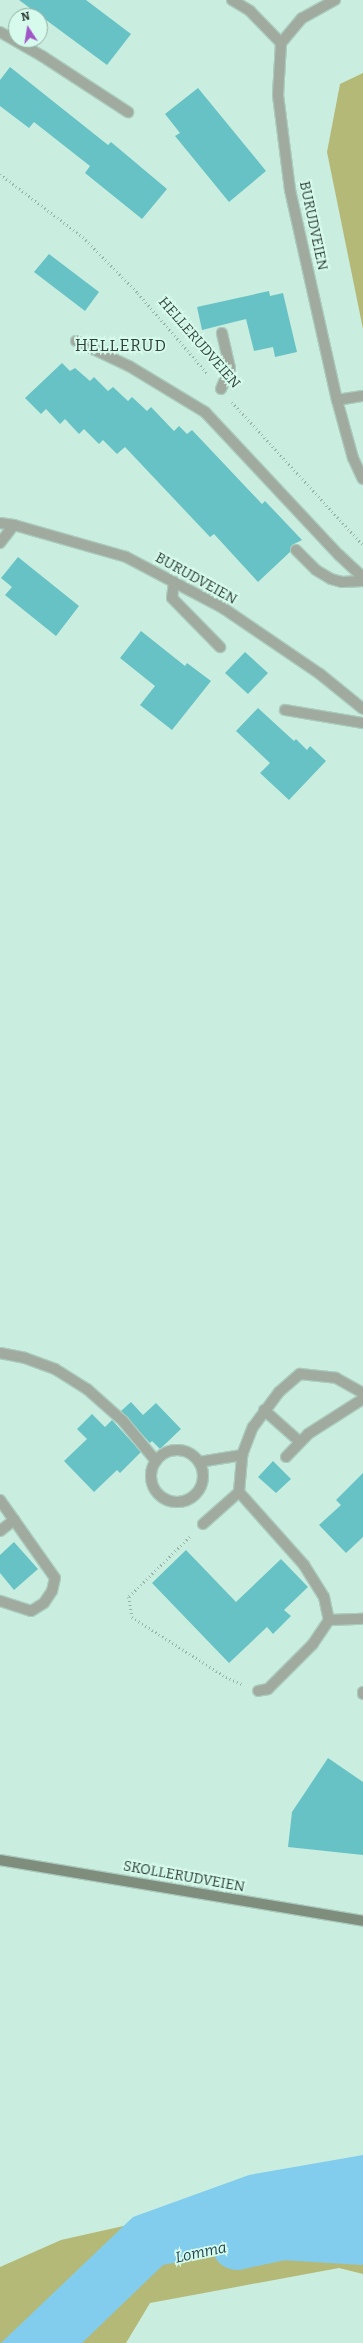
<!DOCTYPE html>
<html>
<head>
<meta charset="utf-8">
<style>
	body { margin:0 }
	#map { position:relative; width:363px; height:2343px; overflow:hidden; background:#c9eedf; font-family:Bitter,serif }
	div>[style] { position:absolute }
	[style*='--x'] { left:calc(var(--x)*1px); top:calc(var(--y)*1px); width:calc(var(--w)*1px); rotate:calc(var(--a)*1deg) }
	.forest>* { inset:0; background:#b4b977 }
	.water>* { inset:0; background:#82cded }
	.river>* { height:49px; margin:-24.5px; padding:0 24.5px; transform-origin:24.5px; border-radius:24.5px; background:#82cded }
	.building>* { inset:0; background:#67c2c5 }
	.path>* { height:2.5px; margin-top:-1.25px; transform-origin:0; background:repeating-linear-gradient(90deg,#96b4a8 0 1px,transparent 0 4px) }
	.roads { filter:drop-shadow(1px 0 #aacbbe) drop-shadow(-1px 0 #aacbbe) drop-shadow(0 1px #aacbbe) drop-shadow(0 -1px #aacbbe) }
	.lane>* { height:10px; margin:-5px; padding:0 5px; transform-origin:5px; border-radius:5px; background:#a0aa9e }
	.lane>.ring { margin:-5px; padding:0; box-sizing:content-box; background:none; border:10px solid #a0aa9e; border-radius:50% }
	.street>* { height:10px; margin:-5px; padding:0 5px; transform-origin:5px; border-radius:5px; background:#a0aa9e }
	.secondary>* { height:10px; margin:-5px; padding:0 5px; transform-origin:5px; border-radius:5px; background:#7f8d7d }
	span { translate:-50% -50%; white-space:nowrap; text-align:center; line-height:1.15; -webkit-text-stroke:3.5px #d6fbec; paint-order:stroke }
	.street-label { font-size:14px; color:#303f39 }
	.water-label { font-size:15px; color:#1d3f4d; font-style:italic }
	.quarter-label { font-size:16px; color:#303f39; letter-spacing:1px }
	.north { position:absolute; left:8px; top:8px; width:40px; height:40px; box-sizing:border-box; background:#d6fbec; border:1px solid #94b0a4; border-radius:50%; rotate:348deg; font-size:11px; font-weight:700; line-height:16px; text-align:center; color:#303f39 }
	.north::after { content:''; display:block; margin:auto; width:14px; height:18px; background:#a255c7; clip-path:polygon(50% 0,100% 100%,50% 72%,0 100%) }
</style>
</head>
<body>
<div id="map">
	<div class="forest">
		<i style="clip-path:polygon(363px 73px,363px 329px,327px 152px,340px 84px)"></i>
		<i style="clip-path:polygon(288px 2189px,363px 2192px,363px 2274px,339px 2268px,150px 2303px,126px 2343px,0 2343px,0 2267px,61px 2240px)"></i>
	</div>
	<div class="water">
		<i style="clip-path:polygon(363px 2155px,363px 2224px,163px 2265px,82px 2343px,1px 2343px,133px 2217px,249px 2175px)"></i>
	</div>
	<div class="river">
		<i style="--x:236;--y:2245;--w:47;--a:-12.3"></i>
		<i style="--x:282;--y:2235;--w:81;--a:3.5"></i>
	</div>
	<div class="building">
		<i style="clip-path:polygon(19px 0,86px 0,131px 34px,107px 65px)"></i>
		<i style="clip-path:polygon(10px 67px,108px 145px,111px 142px,167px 189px,142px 219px,85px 173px,90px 166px,34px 122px,29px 128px,0 106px,0 80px)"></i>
		<i style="clip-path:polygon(198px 88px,266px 171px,229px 202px,175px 136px,180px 133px,165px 114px)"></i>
		<i style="clip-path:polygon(49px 254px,99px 292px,85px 311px,34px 272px)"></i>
		<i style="clip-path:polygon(269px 291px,270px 296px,283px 293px,297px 352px,275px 357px,273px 347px,254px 351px,246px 319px,202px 330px,197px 307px)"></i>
		<i style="clip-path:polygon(62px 363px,70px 371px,75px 368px,90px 381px,94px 377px,108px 391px,113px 387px,128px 401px,132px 397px,147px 411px,151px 407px,174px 431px,179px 426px,187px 434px,192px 430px,262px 504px,265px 501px,302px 540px,292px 545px,290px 552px,258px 582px,214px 534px,210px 537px,125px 447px,117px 454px,103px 440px,99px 444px,84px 429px,79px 434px,65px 419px,60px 424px,46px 409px,41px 414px,25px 398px)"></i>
		<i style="clip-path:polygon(18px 557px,79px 606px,56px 636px,5px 595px,12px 587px,1px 578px)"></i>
		<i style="clip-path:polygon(141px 631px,185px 666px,187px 663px,211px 681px,172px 730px,140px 705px,155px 686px,120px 658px)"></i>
		<i style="clip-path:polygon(245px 652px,268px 673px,248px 694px,225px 673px)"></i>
		<i style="clip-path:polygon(258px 708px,294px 741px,296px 739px,307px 750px,310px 746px,326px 761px,289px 800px,260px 773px,270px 763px,236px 731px)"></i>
		<i style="clip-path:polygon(131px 1402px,143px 1415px,156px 1403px,181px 1429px,160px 1449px,152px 1441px,150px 1443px,121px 1411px)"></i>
		<i style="clip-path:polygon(92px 1414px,105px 1427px,112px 1420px,141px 1452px,120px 1473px,117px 1470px,94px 1492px,64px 1461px,87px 1439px,77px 1429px)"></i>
		<i style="clip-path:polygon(273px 1461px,291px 1479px,276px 1493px,258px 1477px)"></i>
		<i style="clip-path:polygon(363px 1473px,363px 1537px,346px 1553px,319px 1525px,341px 1505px,336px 1500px)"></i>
		<i style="clip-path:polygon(14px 1542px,38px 1569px,14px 1590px,0 1573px,0 1555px)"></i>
		<i style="clip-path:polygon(186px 1550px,236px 1602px,281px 1559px,308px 1587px,284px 1610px,291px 1616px,273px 1634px,267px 1627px,229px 1663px,152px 1583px)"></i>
		<i style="clip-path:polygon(328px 1758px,363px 1782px,363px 1855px,288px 1847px,292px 1812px)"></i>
	</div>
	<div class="path">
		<i style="--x:0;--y:174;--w:104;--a:37.2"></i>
		<i style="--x:83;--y:237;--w:78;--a:45.5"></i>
		<i style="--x:138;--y:293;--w:106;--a:49.2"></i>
		<i style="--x:232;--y:402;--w:194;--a:47.5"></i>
		<i style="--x:190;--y:1537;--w:86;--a:135.5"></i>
		<i style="--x:129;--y:1597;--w:20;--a:81"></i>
		<i style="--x:132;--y:1617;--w:112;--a:32.6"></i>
		<i style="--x:226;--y:1677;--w:17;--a:24"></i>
	</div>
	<div class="roads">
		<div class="lane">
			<i style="--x:221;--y:389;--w:23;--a:-67"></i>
			<i style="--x:230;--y:368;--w:36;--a:-103"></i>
			<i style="--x:337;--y:400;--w:26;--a:-9"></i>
			<i style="--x:0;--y:523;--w:14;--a:8"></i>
			<i style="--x:14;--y:525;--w:23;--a:128"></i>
			<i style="--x:296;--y:550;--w:28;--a:45"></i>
			<i style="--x:316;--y:570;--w:17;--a:31"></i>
			<i style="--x:331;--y:579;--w:11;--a:15"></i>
			<i style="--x:342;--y:582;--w:21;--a:-3"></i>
			<i style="--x:174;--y:582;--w:16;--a:97"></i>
			<i style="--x:172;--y:598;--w:69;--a:45.6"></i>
			<i style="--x:285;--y:710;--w:79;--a:9.5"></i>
			<i style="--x:0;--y:1353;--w:25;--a:11"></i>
			<i style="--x:25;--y:1358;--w:32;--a:20"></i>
			<i style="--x:55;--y:1369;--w:38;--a:32"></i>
			<i style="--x:87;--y:1389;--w:48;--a:41.6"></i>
			<i style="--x:123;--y:1421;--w:52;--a:50.5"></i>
			<i style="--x:264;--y:1410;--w:48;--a:41.6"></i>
			<i class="ring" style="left:151px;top:1450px;width:42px;height:42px"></i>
			<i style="--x:286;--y:1457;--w:32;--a:-46"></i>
			<i style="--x:308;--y:1434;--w:65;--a:-32.5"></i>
			<i style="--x:199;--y:1462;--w:44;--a:-9.2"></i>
			<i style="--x:239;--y:1492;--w:98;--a:48.3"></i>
			<i style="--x:304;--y:1565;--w:38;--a:58"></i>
			<i style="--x:324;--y:1597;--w:24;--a:78"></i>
			<i style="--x:329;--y:1620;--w:29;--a:124"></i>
			<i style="--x:313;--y:1644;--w:64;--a:135"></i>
			<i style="--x:268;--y:1689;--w:10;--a:169"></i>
			<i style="--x:203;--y:1524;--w:48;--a:-41.6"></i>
			<i style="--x:239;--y:1492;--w:37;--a:-85"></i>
			<i style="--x:242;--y:1455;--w:30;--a:-69"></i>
			<i style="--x:253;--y:1427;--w:44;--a:-53.4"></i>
			<i style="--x:279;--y:1392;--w:28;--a:-41"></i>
			<i style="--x:300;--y:1374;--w:36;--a:6"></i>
			<i style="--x:336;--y:1378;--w:31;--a:29"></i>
			<i style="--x:0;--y:1531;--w:18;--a:-38"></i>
			<i style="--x:329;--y:1620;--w:34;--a:-2"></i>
			<i style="--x:363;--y:1692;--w:2;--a:90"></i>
		</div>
		<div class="street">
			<i style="--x:232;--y:0;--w:21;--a:31"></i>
			<i style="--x:250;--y:11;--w:45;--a:45.9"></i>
			<i style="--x:335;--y:0;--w:38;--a:151"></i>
			<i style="--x:302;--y:18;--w:33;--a:130"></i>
			<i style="--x:281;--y:43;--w:52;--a:93.3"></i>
			<i style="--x:278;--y:95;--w:96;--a:82.8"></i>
			<i style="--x:290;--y:190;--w:215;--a:77.4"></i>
			<i style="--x:337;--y:400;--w:60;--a:74.6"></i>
			<i style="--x:353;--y:458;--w:23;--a:65"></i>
			<i style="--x:0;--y:32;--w:48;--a:29.7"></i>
			<i style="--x:42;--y:56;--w:103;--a:33.1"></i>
			<i style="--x:76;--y:341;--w:59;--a:25.3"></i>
			<i style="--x:129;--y:366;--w:89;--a:31.2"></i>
			<i style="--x:205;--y:412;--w:196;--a:46.9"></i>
			<i style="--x:339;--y:555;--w:33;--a:43"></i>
			<i style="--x:14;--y:525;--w:116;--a:15.9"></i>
			<i style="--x:126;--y:557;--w:110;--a:27.7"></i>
			<i style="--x:223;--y:608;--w:117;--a:34.2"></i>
			<i style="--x:320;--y:674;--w:55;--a:39.1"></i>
			<i style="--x:0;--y:1500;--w:95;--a:54.8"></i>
			<i style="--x:55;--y:1578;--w:13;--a:103"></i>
			<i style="--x:52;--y:1591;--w:14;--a:124"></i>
			<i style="--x:44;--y:1603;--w:15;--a:148"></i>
			<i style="--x:31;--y:1611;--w:33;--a:-162"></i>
		</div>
		<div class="secondary">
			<i style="--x:0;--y:1860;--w:368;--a:9.5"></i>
		</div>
	</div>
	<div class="street-label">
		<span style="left:313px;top:226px;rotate:78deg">BURUDVEIEN</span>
		<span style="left:199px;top:343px;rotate:49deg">HELLERUDVEIEN</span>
		<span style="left:196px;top:579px;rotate:29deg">BURUDVEIEN</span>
		<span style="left:184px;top:1877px;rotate:10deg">SKOLLERUDVEIEN</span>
	</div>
	<div class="water-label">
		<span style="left:201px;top:2253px;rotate:-12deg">Lomma</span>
	</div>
	<div class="quarter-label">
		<span style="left:121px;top:346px">HELLERUD</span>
	</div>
	<div class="north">N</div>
</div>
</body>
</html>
